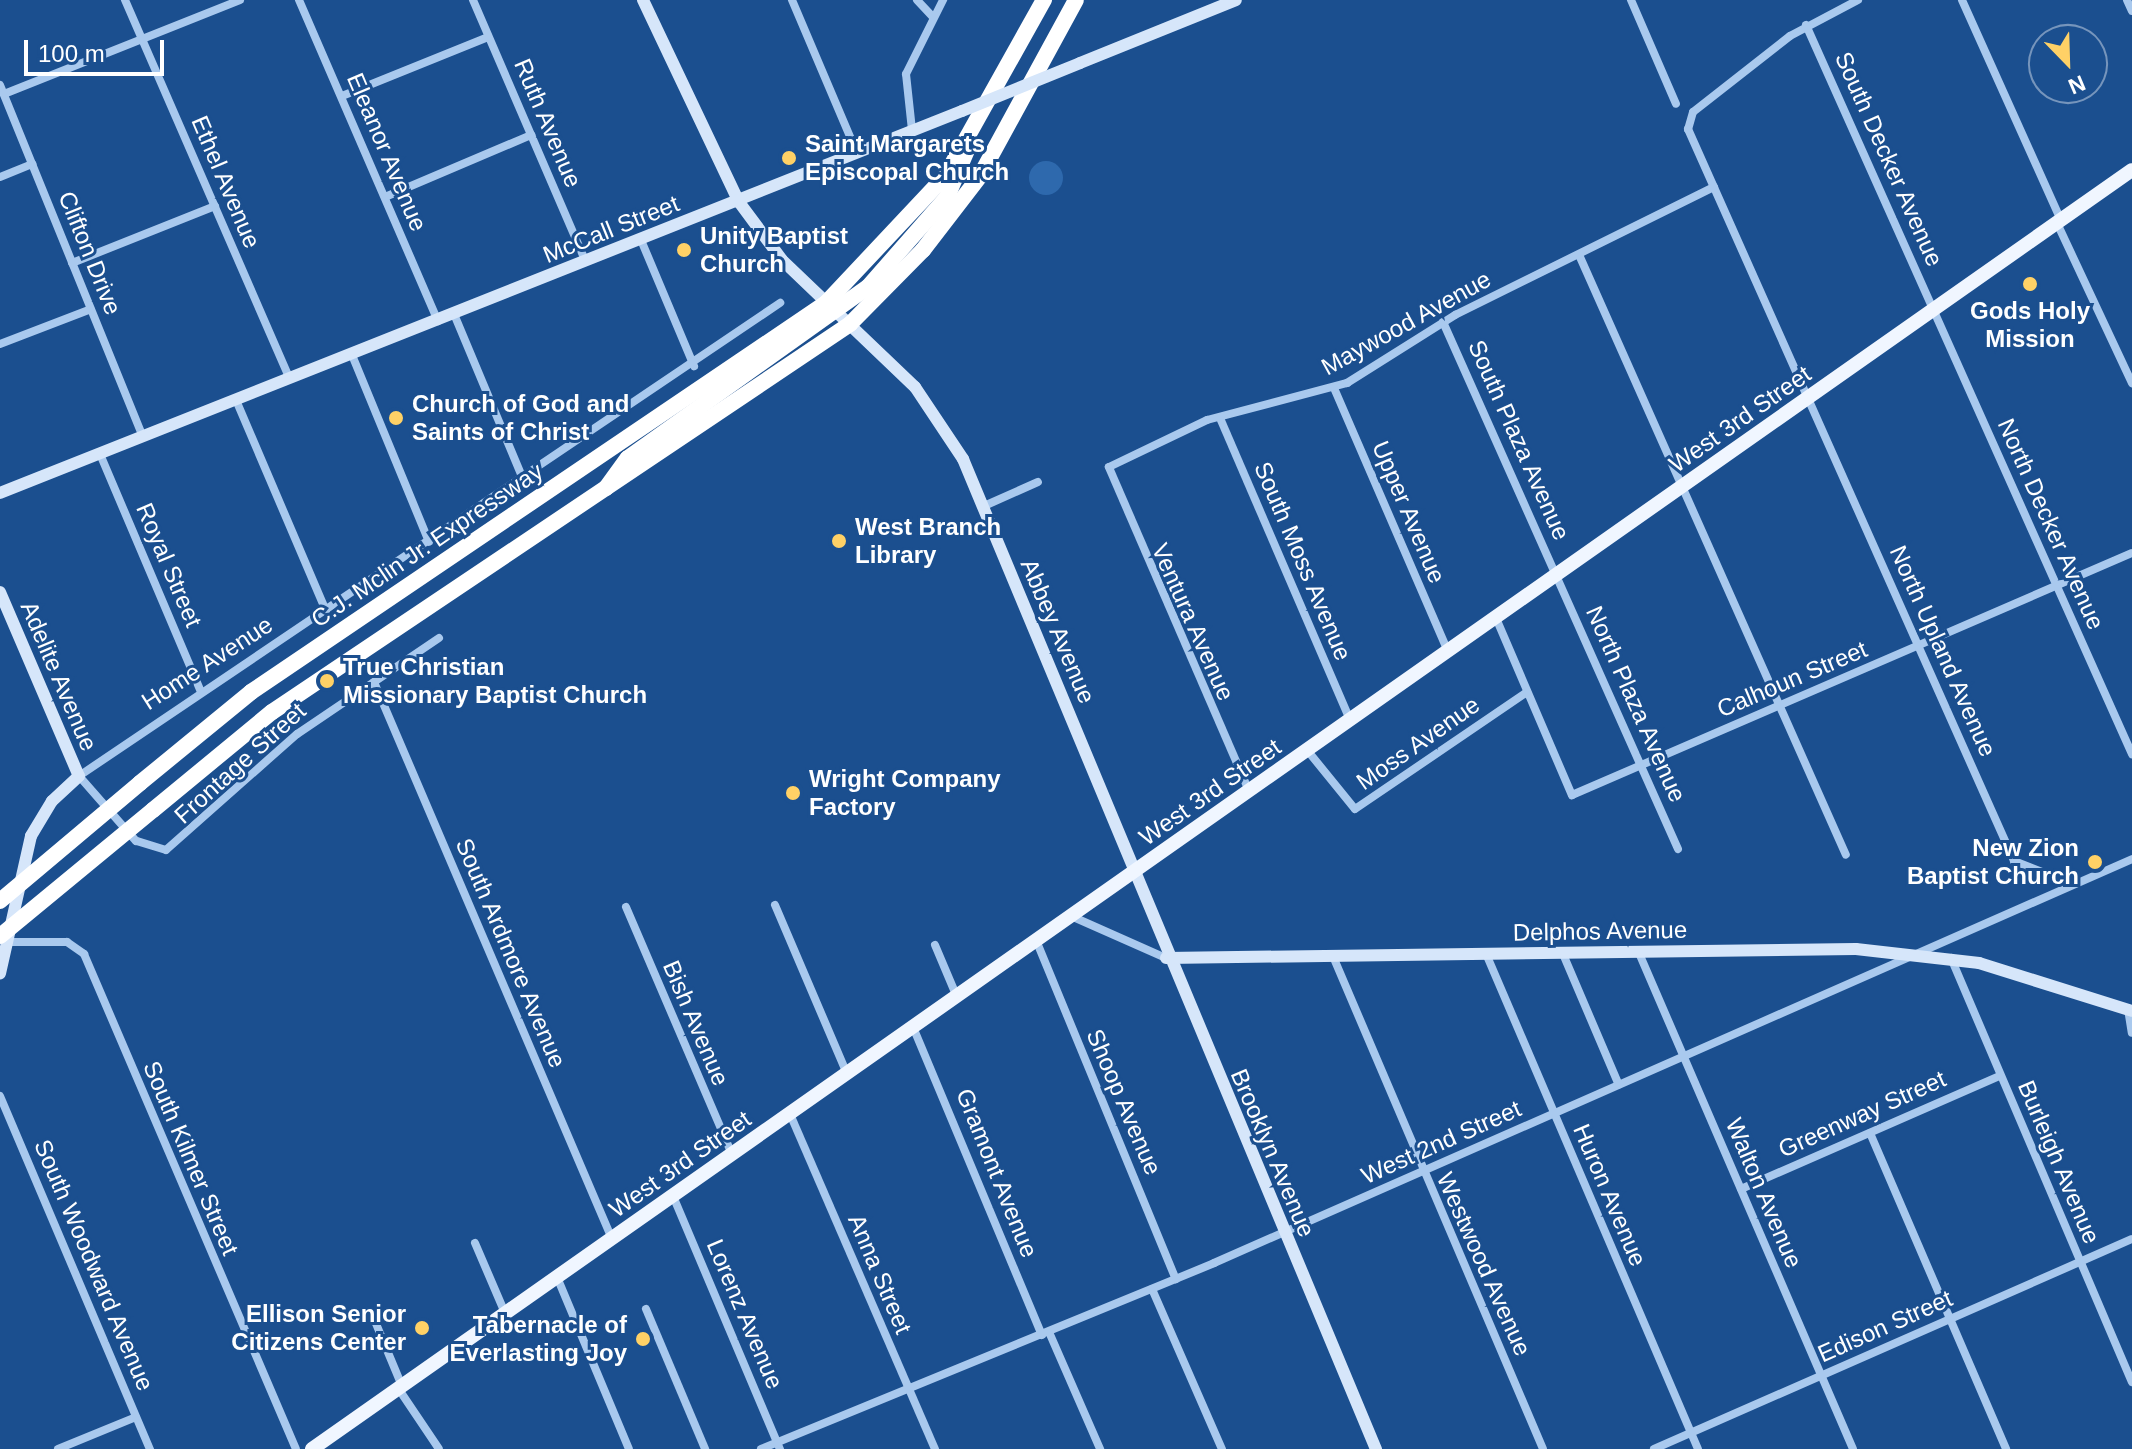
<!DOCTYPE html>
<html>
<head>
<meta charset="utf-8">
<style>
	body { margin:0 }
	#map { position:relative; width:2132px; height:1449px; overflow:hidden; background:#1b4f8f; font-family:Arial,sans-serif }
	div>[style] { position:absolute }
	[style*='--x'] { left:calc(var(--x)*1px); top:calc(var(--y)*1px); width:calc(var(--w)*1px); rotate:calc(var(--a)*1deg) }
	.green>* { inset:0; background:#2e69ad }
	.round { border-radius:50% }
	.street>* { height:8px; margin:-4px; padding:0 4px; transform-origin:4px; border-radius:4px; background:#a9c9ee }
	.secondary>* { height:12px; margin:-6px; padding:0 6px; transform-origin:6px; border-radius:6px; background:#d6e6fa }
	.primary>* { height:14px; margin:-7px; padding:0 7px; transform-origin:7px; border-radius:7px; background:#f0f6ff }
	.highway>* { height:16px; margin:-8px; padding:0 8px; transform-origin:8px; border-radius:8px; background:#fff }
	.secondary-bridge>* { height:12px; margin:-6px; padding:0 6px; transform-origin:6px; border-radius:6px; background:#d6e6fa }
	.highway-bridge>* { height:16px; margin:-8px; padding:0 8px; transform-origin:8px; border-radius:8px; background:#fff }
	.dots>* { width:22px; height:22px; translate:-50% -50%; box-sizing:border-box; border:4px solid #1b4f8f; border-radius:50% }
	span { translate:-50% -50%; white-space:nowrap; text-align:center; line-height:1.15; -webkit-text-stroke:6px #1b4f8f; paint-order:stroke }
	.street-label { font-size:24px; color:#fff }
	.poi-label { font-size:24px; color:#fff; font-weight:700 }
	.left { translate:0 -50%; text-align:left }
	.right { translate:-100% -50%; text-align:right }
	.north { position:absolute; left:2028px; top:24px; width:80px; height:80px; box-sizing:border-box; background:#1b4f8f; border:2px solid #7695bc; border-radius:50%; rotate:157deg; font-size:22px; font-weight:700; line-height:32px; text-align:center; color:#fff }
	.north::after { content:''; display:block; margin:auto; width:28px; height:36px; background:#ffd166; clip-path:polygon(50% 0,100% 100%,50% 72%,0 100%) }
	.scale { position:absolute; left:24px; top:40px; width:140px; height:36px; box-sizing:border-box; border:4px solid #fff; border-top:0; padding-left:10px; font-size:24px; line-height:28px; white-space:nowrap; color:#fff; -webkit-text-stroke:6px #1b4f8f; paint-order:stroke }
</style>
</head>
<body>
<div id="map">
	<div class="green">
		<i class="round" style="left:1029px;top:161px;width:34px;height:34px"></i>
	</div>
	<div class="street">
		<i style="--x:125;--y:0;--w:413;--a:66.5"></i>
		<i style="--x:299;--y:0;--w:350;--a:66.6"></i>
		<i style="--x:473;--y:0;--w:285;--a:66.7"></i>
		<i style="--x:792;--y:0;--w:166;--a:67"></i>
		<i style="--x:917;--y:0;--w:23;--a:47"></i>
		<i style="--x:1631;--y:0;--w:113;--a:66.6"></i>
		<i style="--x:1858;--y:0;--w:77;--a:152.1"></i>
		<i style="--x:1790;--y:36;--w:123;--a:141.9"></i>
		<i style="--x:1693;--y:112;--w:18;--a:106"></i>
		<i style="--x:1688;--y:129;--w:801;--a:65.99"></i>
		<i style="--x:2014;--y:861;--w:63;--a:21.3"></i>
		<i style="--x:1962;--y:0;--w:241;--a:65.8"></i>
		<i style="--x:2127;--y:0;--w:12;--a:66"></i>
		<i style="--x:1806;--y:25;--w:799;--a:65.91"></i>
		<i style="--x:0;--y:85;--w:380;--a:67.9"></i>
		<i style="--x:4;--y:94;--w:254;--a:-21.7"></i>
		<i style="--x:342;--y:96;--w:157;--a:-22"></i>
		<i style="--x:912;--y:130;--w:56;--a:-96.1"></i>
		<i style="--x:906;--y:74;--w:83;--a:-63.4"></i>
		<i style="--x:0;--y:177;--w:35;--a:-22"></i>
		<i style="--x:385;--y:197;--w:159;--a:-23"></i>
		<i style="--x:2057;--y:223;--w:177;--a:64.9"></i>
		<i style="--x:641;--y:240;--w:137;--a:67.2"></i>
		<i style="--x:1580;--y:257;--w:654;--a:66.02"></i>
		<i style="--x:72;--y:263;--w:154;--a:-21.7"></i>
		<i style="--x:454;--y:314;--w:179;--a:67.3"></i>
		<i style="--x:1443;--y:322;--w:577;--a:65.97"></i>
		<i style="--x:0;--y:344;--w:97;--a:-21"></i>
		<i style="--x:352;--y:355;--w:202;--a:67.6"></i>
		<i style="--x:1334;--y:388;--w:288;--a:66.6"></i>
		<i style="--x:236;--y:400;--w:229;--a:66.9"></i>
		<i style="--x:1220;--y:418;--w:329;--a:66.7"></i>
		<i style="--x:100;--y:454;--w:259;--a:67"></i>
		<i style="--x:984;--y:506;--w:59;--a:-24"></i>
		<i style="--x:1496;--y:618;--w:193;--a:66.8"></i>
		<i style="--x:1572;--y:795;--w:610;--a:-23.37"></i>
		<i style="--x:439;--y:638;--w:171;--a:145.9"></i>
		<i style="--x:297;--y:734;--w:175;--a:138.5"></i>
		<i style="--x:166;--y:850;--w:31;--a:-163"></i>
		<i style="--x:136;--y:841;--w:86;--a:-131.2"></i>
		<i style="--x:79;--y:776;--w:846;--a:-34.01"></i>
		<i style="--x:374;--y:682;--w:606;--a:66.86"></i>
		<i style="--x:1307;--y:750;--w:76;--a:50.9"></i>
		<i style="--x:1355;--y:809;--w:208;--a:-34.2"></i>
		<i style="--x:1249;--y:791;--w:353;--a:-113.4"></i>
		<i style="--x:1109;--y:467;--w:109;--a:-25.6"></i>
		<i style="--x:1207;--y:420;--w:145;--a:-14.8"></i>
		<i style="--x:1347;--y:383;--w:128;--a:-32.2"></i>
		<i style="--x:1455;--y:315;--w:289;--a:-26.3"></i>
		<i style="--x:775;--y:905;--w:184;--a:66.9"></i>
		<i style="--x:626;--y:907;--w:269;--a:66.8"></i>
		<i style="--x:1071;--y:916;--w:104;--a:23.9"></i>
		<i style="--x:1036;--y:940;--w:367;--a:67.6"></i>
		<i style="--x:9;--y:942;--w:58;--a:0"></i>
		<i style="--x:67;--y:942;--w:21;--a:35"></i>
		<i style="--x:84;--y:954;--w:538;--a:66.82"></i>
		<i style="--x:935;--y:945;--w:56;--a:67.1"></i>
		<i style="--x:1639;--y:953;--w:540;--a:66.66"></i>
		<i style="--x:1563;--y:954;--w:142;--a:66.9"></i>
		<i style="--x:1487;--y:956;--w:536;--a:66.83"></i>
		<i style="--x:1951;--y:958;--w:461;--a:66.9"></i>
		<i style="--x:1335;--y:961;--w:530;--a:66.91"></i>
		<i style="--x:2128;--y:1009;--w:24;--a:81"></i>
		<i style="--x:913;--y:1027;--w:334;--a:67.3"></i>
		<i style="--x:0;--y:1096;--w:384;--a:67"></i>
		<i style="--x:790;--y:1114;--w:365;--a:66.6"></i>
		<i style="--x:1870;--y:1133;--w:344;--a:66.7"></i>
		<i style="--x:1741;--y:1189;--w:283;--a:-23.6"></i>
		<i style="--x:673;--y:1196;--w:275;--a:67.1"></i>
		<i style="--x:475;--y:1243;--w:76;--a:66.8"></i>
		<i style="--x:557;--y:1277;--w:186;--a:67.3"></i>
		<i style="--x:1152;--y:1289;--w:175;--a:66.4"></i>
		<i style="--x:646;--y:1309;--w:152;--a:67.1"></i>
		<i style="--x:372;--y:1314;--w:78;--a:67.4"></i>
		<i style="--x:1049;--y:1332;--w:128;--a:66.4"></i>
		<i style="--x:398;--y:1388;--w:73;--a:56.1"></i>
		<i style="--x:58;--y:1449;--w:84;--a:-22.3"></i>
		<i style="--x:761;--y:1449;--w:490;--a:-22.3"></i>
		<i style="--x:1214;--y:1263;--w:1003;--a:-23.75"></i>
		<i style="--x:1654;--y:1449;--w:522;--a:-23.72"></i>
	</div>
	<div class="secondary">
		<i style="--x:643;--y:0;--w:224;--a:64.6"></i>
		<i style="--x:739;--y:202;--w:72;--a:53.4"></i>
		<i style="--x:782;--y:260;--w:184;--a:43.7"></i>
		<i style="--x:915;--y:387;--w:87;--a:56.3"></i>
		<i style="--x:963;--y:459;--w:1073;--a:67.36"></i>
		<i style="--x:1080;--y:63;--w:168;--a:-22"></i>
		<i style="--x:0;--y:493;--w:1035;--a:-21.66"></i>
		<i style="--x:0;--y:592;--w:200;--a:66.8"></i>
		<i style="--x:79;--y:776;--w:37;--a:137"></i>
		<i style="--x:52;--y:801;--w:41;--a:121"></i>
		<i style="--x:31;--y:836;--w:141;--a:102.7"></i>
		<i style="--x:1166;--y:958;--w:690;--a:-0.75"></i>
		<i style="--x:1856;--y:949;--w:124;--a:6.5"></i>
		<i style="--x:1979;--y:963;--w:160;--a:17.4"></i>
	</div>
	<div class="primary">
		<i style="--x:312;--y:1449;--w:2224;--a:-35.1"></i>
	</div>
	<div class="highway">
		<i style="--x:606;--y:488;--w:37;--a:-54"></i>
		<i style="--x:628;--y:458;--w:295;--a:-35.5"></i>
		<i style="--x:868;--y:287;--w:120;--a:-48.7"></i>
		<i style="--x:947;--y:197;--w:51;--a:-66.9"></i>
		<i style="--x:140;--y:783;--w:144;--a:-39.3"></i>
		<i style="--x:251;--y:692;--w:694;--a:-34.08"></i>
		<i style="--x:826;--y:303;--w:175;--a:-46.8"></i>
		<i style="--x:946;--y:175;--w:201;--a:-60.8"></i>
		<i style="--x:153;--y:810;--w:154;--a:-39.5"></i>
		<i style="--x:272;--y:712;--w:696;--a:-33.87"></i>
		<i style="--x:850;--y:324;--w:104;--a:-45.4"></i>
		<i style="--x:923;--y:250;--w:93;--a:-52.4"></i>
		<i style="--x:980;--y:176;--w:200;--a:-61.4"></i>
	</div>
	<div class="secondary-bridge">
		<i style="--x:962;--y:111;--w:127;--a:-22.1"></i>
	</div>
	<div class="highway-bridge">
		<i style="--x:0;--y:901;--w:183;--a:-40.1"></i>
		<i style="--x:0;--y:936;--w:198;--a:-39.5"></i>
	</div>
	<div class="dots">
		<i style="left:789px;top:158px;background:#ffd166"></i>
		<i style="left:684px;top:250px;background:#ffd166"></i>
		<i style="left:2030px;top:284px;background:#ffd166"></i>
		<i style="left:396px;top:418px;background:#ffd166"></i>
		<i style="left:839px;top:541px;background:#ffd166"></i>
		<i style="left:327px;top:681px;background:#ffd166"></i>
		<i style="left:793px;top:793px;background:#ffd166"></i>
		<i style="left:2095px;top:862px;background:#ffd166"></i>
		<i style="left:422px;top:1328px;background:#ffd166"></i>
		<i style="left:643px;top:1339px;background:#ffd166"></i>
	</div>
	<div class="street-label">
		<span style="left:548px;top:123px;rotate:67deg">Ruth Avenue</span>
		<span style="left:387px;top:152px;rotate:67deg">Eleanor Avenue</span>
		<span style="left:1889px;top:159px;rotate:66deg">South Decker Avenue</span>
		<span style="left:226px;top:182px;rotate:67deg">Ethel Avenue</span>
		<span style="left:611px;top:229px;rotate:-22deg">McCall Street</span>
		<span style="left:90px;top:253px;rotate:68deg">Clifton Drive</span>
		<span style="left:1406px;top:323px;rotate:-29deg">Maywood Avenue</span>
		<span style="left:1740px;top:419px;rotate:-35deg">West 3rd Street</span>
		<span style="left:1519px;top:440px;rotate:66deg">South Plaza Avenue</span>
		<span style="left:1409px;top:512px;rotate:67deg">Upper Avenue</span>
		<span style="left:2051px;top:524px;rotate:66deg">North Decker Avenue</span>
		<span style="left:427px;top:545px;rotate:-34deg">C.J. Mclin Jr. Expressway</span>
		<span style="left:1303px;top:561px;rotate:67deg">South Moss Avenue</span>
		<span style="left:169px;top:565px;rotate:67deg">Royal Street</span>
		<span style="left:1193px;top:622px;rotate:66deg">Ventura Avenue</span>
		<span style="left:1058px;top:631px;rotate:67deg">Abbey Avenue</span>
		<span style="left:1943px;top:651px;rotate:66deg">North Upland Avenue</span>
		<span style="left:207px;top:663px;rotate:-33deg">Home Avenue</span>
		<span style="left:59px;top:676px;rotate:67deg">Adelite Avenue</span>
		<span style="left:1792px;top:679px;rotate:-23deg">Calhoun Street</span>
		<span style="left:1636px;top:704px;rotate:66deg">North Plaza Avenue</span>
		<span style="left:1418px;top:743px;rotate:-35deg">Moss Avenue</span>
		<span style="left:240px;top:763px;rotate:-42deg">Frontage Street</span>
		<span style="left:1210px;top:792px;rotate:-35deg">West 3rd Street</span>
		<span style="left:1600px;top:931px;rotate:-1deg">Delphos Avenue</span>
		<span style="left:511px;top:953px;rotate:67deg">South Ardmore Avenue</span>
		<span style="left:696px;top:1023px;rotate:67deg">Bish Avenue</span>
		<span style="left:1124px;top:1102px;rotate:67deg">Shoop Avenue</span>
		<span style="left:1862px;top:1114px;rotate:-24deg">Greenway Street</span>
		<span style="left:1441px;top:1142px;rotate:-24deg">West 2nd Street</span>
		<span style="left:1273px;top:1153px;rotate:67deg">Brooklyn Avenue</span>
		<span style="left:191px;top:1158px;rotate:67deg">South Kilmer Street</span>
		<span style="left:2059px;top:1162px;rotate:67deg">Burleigh Avenue</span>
		<span style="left:680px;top:1164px;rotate:-35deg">West 3rd Street</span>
		<span style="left:997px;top:1173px;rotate:68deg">Gramont Avenue</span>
		<span style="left:1764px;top:1193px;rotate:67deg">Walton Avenue</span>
		<span style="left:1610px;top:1195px;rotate:67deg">Huron Avenue</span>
		<span style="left:1484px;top:1264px;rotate:66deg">Westwood Avenue</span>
		<span style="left:94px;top:1265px;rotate:67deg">South Woodward Avenue</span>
		<span style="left:880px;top:1274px;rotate:67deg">Anna Street</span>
		<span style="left:745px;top:1314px;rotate:67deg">Lorenz Avenue</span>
		<span style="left:1885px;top:1326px;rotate:-24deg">Edison Street</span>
	</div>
	<div class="poi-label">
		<span class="left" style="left:805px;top:158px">Saint Margarets<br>Episcopal Church</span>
		<span class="left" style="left:700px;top:250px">Unity Baptist<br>Church</span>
		<span style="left:2030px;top:325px">Gods Holy<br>Mission</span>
		<span class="left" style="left:412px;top:418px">Church of God and<br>Saints of Christ</span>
		<span class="left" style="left:855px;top:541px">West Branch<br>Library</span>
		<span class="left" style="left:343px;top:681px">True Christian<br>Missionary Baptist Church</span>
		<span class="left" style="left:809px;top:793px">Wright Company<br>Factory</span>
		<span class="right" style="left:2079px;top:862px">New Zion<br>Baptist Church</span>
		<span class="right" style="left:406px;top:1328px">Ellison Senior<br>Citizens Center</span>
		<span class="right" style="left:627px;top:1339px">Tabernacle of<br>Everlasting Joy</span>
	</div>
	<div class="north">N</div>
	<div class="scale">100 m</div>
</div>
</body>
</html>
